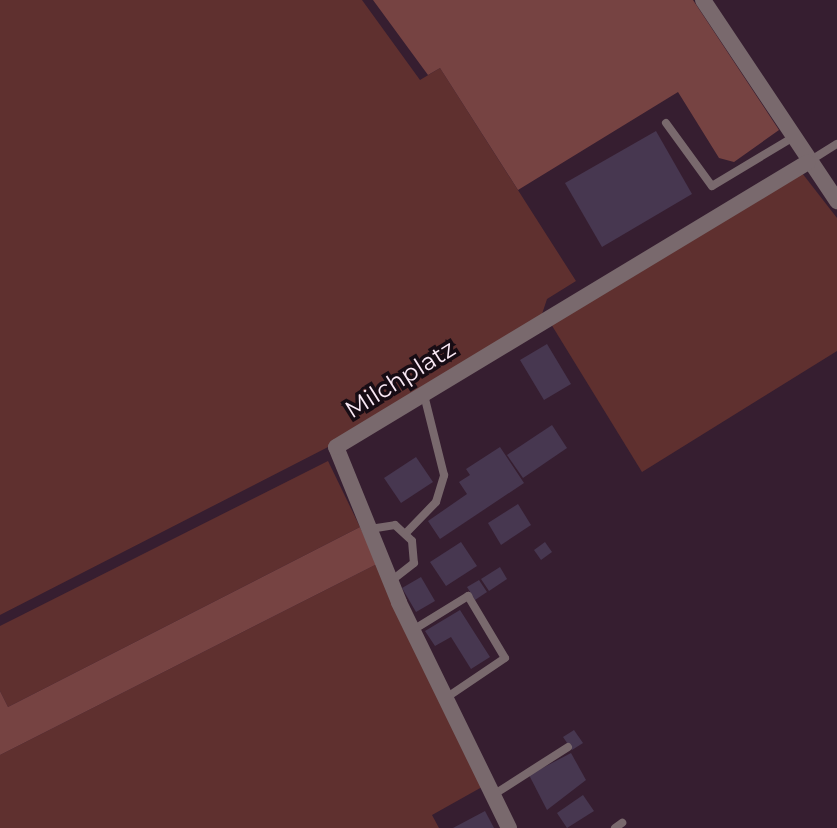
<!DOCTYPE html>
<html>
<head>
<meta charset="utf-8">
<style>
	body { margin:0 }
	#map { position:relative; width:837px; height:828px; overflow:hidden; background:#361e30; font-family:Montserrat,sans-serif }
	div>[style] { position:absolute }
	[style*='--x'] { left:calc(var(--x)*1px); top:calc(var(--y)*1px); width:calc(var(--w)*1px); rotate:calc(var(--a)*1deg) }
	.green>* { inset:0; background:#5f302f }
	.forest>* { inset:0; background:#764342 }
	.building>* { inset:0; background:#473750 }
	.lane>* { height:8px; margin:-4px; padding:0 4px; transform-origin:4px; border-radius:4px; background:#79696d }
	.street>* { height:16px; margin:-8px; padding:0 8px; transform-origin:8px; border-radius:8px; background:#79696d }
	span { translate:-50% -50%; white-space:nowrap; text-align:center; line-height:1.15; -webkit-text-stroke:7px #170c14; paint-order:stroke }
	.street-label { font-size:24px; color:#fae9f5 }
</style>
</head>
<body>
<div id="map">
	<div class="green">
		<i style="clip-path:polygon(0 0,362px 0,420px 80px,440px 68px,576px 281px,547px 299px,541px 317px,332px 445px,0 615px)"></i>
		<i style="clip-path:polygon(802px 173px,837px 218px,837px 351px,642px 472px,551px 324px)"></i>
		<i style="clip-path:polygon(328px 461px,360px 527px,8px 707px,0 691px,0 626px)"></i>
		<i style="clip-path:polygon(377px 564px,482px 787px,432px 815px,439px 828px,0 828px,0 755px)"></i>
	</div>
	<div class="forest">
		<i style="clip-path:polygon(373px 0,693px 0,779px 130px,734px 162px,719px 158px,678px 92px,518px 190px,440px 68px,428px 75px)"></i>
		<i style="clip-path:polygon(360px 527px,377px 564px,0 755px,0 691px,8px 707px)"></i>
	</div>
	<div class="building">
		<i style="clip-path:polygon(656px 131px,692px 194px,602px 247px,565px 183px)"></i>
		<i style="clip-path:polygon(547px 344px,571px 384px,544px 400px,520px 360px)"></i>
		<i style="clip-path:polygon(552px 425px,567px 448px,523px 478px,507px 455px)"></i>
		<i style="clip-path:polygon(500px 447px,524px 483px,440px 539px,428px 521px,467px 494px,459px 482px,470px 475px,466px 469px)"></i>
		<i style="clip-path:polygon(416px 457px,433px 482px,401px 503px,384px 478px)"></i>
		<i style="clip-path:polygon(518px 504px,531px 525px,501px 545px,488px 523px)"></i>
		<i style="clip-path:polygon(461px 542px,477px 566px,446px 586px,430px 562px)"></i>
		<i style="clip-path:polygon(545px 542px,552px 552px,541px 560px,534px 550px)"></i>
		<i style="clip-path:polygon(500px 567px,507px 579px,489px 591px,481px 579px)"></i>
		<i style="clip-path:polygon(421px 577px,435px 601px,416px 612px,402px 588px)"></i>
		<i style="clip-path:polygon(479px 580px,487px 592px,475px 600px,467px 587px)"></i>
		<i style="clip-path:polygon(460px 610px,490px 657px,471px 669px,451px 637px,435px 646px,425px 631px)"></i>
		<i style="clip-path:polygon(574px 730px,583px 743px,572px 750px,563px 737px)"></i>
		<i style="clip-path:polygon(571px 753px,586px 780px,547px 810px,529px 775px)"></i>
		<i style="clip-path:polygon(583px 795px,594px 811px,567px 828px,557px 813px)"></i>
		<i style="clip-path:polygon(485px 811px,494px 828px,453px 828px)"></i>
	</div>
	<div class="lane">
		<i style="--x:666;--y:123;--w:78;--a:53.9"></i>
		<i style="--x:712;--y:186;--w:93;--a:-31"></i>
		<i style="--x:808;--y:162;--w:34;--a:-32"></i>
		<i style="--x:370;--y:529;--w:25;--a:-9"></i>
		<i style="--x:395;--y:525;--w:23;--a:43"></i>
		<i style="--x:412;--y:541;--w:22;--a:85"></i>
		<i style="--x:414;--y:563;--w:29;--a:142"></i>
		<i style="--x:406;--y:533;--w:43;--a:-45.9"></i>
		<i style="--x:436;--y:502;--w:28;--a:-73"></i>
		<i style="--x:444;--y:475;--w:82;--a:-104"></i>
		<i style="--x:413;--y:630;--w:65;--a:-31.7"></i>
		<i style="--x:468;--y:596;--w:72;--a:59.2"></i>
		<i style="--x:505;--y:658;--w:71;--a:145.9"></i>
		<i style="--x:493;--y:795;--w:89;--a:-32.6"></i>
		<i style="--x:615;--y:828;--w:9;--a:-36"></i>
	</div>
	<div class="street">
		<i style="--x:703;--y:0;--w:242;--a:56.3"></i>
		<i style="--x:509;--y:828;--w:251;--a:-116"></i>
		<i style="--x:399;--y:602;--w:167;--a:-112.1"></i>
		<i style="--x:336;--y:447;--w:551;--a:-31.12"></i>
	</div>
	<div class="street-label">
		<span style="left:400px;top:379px;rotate:-32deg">Milchplatz</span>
	</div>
</div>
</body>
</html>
